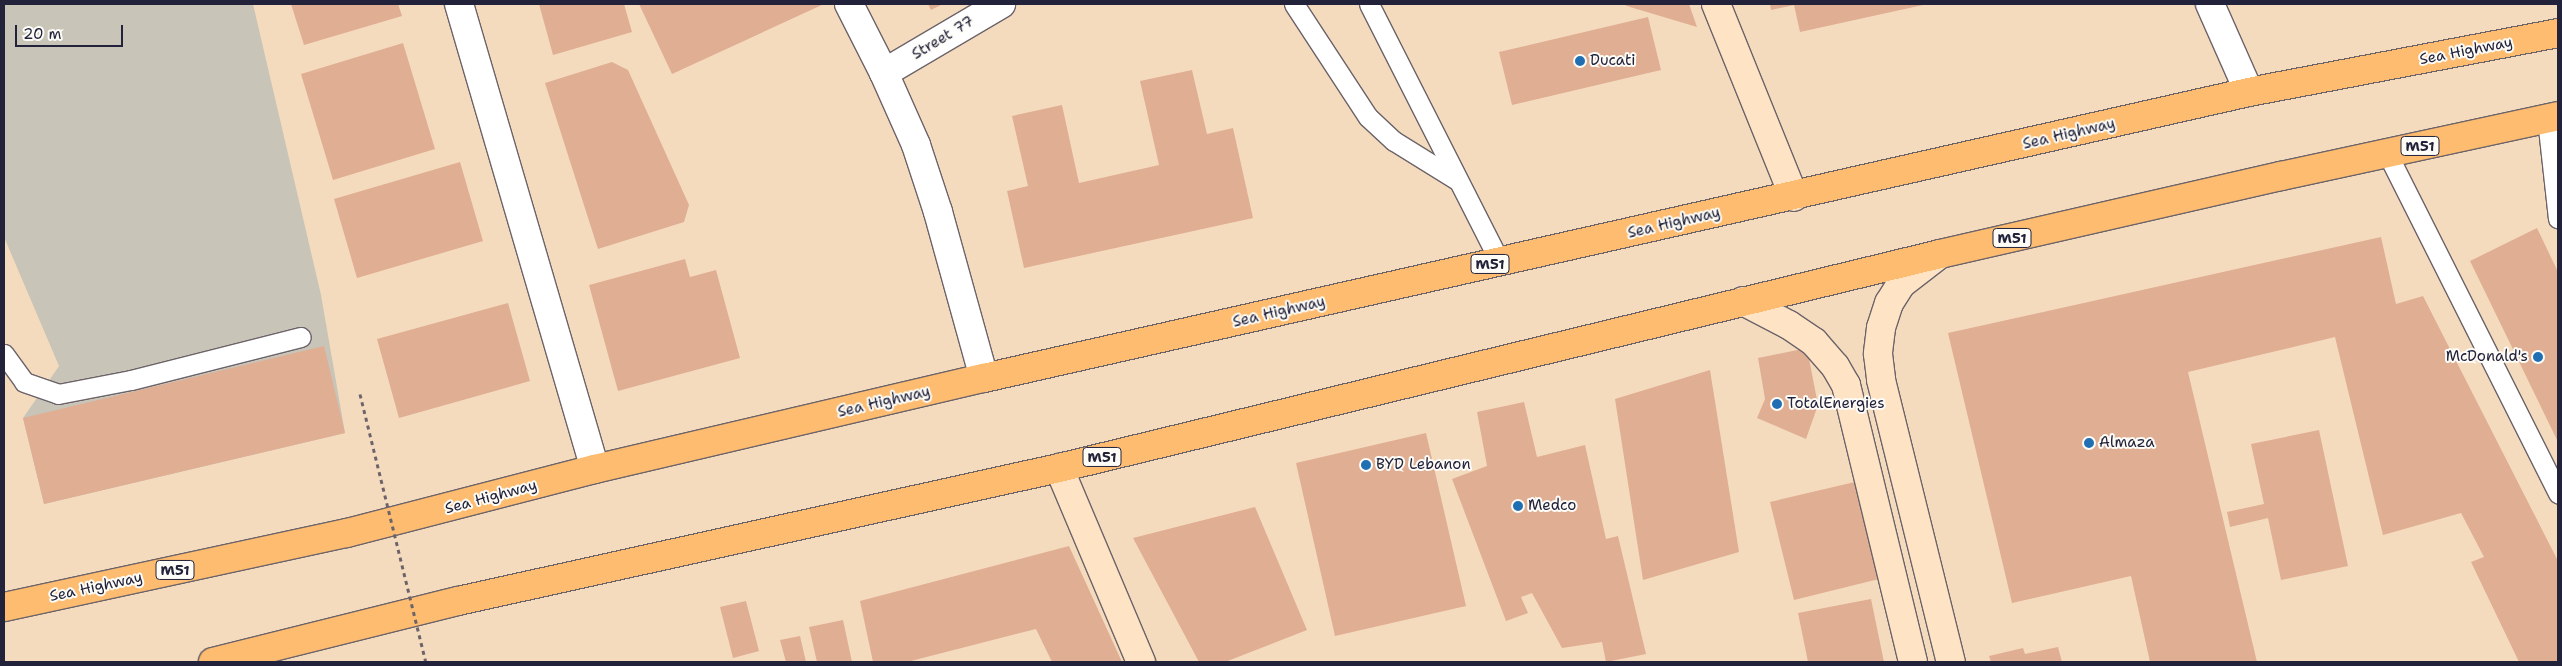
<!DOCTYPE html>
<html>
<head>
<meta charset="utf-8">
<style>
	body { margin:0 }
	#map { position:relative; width:2562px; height:666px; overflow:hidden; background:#f5dbbe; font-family:"Shantell Sans",sans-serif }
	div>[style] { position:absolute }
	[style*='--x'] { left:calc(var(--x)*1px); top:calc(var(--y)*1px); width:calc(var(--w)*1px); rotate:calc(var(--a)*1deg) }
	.industrial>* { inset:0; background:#c8c4b8 }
	.building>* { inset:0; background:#e0ae92 }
	.roads { filter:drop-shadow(1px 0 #6c6369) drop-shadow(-1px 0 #6c6369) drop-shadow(0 1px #6c6369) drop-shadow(0 -1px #6c6369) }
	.lane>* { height:19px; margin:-9.5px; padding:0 9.5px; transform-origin:9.5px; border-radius:9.5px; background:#fff }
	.street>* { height:28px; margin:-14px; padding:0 14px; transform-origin:14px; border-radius:14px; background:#fff }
	.secondary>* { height:28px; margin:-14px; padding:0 14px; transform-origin:14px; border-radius:14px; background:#fee4c5 }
	.highway>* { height:28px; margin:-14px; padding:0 14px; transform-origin:14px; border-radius:14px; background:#fdbc6f }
	.path-bridge>* { height:3px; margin-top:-1.5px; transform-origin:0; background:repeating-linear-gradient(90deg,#6c6369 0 4px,transparent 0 8px) }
	.dots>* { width:14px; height:14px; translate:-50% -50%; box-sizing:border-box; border:2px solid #fdfcf7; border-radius:50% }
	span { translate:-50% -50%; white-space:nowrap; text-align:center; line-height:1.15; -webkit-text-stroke:4px #fdfcf7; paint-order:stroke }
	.shield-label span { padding:1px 4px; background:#fdfcf7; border:1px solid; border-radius:4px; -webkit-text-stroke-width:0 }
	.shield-label { font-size:14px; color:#22223b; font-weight:700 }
	.street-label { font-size:15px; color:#22223b }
	.poi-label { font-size:15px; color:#22223b }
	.left { translate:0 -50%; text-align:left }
	.right { translate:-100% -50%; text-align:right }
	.frame { position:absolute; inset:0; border:5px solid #22223b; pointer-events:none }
	.scale { position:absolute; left:15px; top:25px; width:108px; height:22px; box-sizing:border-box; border:2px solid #22223b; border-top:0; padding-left:6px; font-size:15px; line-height:18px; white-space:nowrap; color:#22223b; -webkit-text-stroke:4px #fdfcf7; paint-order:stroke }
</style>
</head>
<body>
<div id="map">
	<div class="industrial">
		<i style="clip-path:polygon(4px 4px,253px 4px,321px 295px,345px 433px,44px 504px,23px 418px,59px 366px,4px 237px)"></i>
	</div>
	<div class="building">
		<i style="clip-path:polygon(291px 4px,398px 4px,402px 16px,304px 45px)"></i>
		<i style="clip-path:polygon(539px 4px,624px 4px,632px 32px,553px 55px)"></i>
		<i style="clip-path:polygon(639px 4px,824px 4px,672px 74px)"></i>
		<i style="clip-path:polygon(928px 4px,943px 4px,931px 10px)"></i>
		<i style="clip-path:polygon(1622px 4px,1689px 4px,1697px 27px,1630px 7px)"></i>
		<i style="clip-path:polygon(1770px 4px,1923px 4px,1923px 5px,1800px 32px,1794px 5px,1771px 10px)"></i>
		<i style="clip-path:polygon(1648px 17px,1661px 70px,1512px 105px,1499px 52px)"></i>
		<i style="clip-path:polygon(403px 43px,435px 149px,333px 180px,301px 74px)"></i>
		<i style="clip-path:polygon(612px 62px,628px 70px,689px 205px,684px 222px,598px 249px,545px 83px)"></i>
		<i style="clip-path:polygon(1192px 70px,1207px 134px,1233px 128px,1253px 218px,1024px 268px,1007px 191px,1028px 186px,1012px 116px,1062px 105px,1079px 183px,1159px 165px,1140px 81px)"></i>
		<i style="clip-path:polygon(460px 162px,483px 241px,357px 278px,334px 199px)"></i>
		<i style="clip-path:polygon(2537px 228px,2558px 272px,2558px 442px,2470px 261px)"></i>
		<i style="clip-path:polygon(2381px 237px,2396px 304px,2423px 296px,2558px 561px,2558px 662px,2519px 662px,2471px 562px,2484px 557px,2461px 513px,2383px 535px,2335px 337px,2188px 372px,2257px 662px,2150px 662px,2131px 576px,2012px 603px,1948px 333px)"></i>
		<i style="clip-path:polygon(685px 259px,690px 277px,716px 270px,740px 358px,618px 391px,589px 285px)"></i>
		<i style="clip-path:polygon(508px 303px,530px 381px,399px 418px,377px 339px)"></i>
		<i style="clip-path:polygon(324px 346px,345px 433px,44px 504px,23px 418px)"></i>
		<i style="clip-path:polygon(1807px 348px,1818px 405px,1806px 439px,1757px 418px,1765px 399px,1758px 358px)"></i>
		<i style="clip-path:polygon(1710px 370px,1739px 552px,1643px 580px,1615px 399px)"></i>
		<i style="clip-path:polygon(1524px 402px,1537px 457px,1585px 445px,1606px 539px,1618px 536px,1646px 654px,1606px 662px,1602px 642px,1562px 648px,1532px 593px,1521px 597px,1528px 613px,1506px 621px,1452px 479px,1487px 466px,1477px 412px)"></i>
		<i style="clip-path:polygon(2319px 430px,2348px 566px,2281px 580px,2268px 518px,2230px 527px,2227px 512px,2264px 504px,2251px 444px)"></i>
		<i style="clip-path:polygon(1426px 433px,1466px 606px,1335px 636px,1296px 463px)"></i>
		<i style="clip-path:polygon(1859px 481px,1883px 578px,1794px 600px,1770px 502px)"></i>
		<i style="clip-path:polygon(1255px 507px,1307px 630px,1225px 662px,1199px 662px,1133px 538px)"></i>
		<i style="clip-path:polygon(1069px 546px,1122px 662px,1052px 662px,1036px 629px,907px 662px,873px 662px,860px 601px)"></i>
		<i style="clip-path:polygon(1871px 599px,1884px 662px,1808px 662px,1798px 613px)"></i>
		<i style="clip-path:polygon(746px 601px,759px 651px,733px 658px,720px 607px)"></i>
		<i style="clip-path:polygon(843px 620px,852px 662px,817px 662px,809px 627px)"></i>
		<i style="clip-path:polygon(800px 636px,806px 662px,786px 662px,780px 640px)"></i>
		<i style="clip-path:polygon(2058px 647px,2062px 662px,1991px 662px,1989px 656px,2023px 648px,2025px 654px)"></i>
	</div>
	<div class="roads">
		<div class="lane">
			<i style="--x:1294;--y:4;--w:135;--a:56.8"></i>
			<i style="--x:1368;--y:117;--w:35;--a:43"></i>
			<i style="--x:1394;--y:141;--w:74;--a:31.8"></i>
			<i style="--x:1369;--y:4;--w:289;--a:63.1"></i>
			<i style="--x:2547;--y:119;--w:100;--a:83.7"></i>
			<i style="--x:2387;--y:153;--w:381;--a:63.3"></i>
			<i style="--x:4;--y:354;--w:34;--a:54"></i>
			<i style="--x:24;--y:382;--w:36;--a:19"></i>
			<i style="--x:58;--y:394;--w:74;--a:-10.9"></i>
			<i style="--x:131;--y:380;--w:175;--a:-14.2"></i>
		</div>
		<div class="street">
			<i style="--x:459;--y:4;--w:484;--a:73.7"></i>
			<i style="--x:849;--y:4;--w:77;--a:63.1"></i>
			<i style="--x:884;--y:73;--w:79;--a:66"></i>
			<i style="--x:916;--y:145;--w:71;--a:71.8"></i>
			<i style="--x:938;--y:212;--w:172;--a:74.5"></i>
			<i style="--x:2210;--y:4;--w:96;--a:66.1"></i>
			<i style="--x:884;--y:73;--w:136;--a:-30.5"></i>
		</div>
		<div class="secondary">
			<i style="--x:1716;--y:4;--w:208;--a:68"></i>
			<i style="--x:1940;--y:254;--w:49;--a:142.4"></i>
			<i style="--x:1901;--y:284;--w:22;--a:122"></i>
			<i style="--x:1889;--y:303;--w:26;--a:108"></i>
			<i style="--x:1881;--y:328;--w:26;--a:97"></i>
			<i style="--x:1878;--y:354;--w:26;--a:83"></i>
			<i style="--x:1881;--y:380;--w:291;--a:76.1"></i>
			<i style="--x:1743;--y:301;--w:52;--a:27.6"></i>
			<i style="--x:1789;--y:325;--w:30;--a:34"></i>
			<i style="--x:1814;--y:342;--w:32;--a:49"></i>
			<i style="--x:1835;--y:366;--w:22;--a:60"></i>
			<i style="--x:1846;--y:385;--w:285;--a:76.4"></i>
			<i style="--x:1059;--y:468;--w:211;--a:67.1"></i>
		</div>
		<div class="highway">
			<i style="--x:4;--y:607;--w:351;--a:-12.2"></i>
			<i style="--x:347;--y:533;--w:256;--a:-14.5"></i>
			<i style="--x:595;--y:469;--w:400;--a:-13.2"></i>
			<i style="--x:984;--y:378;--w:1297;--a:-12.74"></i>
			<i style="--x:2249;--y:92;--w:315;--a:-10.8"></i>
			<i style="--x:213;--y:662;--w:252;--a:-14"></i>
			<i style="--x:458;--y:601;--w:616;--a:-12.48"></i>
			<i style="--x:1059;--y:468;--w:907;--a:-13.65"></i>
			<i style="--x:1940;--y:254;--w:350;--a:-12.9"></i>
			<i style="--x:2281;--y:176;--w:283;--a:-12.2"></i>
		</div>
	</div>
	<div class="path-bridge">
		<i style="--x:360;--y:394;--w:276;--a:76.2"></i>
	</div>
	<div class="dots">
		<i style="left:1580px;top:61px;background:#1f6fb2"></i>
		<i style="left:2538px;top:357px;background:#1f6fb2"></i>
		<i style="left:1777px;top:404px;background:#1f6fb2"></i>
		<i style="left:2089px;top:443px;background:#1f6fb2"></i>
		<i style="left:1366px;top:465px;background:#1f6fb2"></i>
		<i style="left:1518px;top:506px;background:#1f6fb2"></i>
	</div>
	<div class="shield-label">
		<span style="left:2420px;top:146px">M51</span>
		<span style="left:2012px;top:238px">M51</span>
		<span style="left:1490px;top:264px">M51</span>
		<span style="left:1102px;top:457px">M51</span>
		<span style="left:175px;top:570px">M51</span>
	</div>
	<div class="street-label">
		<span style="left:943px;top:38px;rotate:-31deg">Street 77</span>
		<span style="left:2466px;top:51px;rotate:-11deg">Sea Highway</span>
		<span style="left:2069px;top:134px;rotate:-13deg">Sea Highway</span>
		<span style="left:1674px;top:223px;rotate:-13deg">Sea Highway</span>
		<span style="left:1279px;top:312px;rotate:-13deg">Sea Highway</span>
		<span style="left:884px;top:402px;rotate:-13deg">Sea Highway</span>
		<span style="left:491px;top:497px;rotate:-15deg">Sea Highway</span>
		<span style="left:96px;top:587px;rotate:-12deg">Sea Highway</span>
	</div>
	<div class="poi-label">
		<span class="left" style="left:1590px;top:61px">Ducati</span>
		<span class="right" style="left:2528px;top:357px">McDonald's</span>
		<span class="left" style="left:1787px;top:404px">TotalEnergies</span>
		<span class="left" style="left:2099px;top:443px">Almaza</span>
		<span class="left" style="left:1376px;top:465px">BYD Lebanon</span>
		<span class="left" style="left:1528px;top:506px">Medco</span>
	</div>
	<div class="frame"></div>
	<div class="scale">20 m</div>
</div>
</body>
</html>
